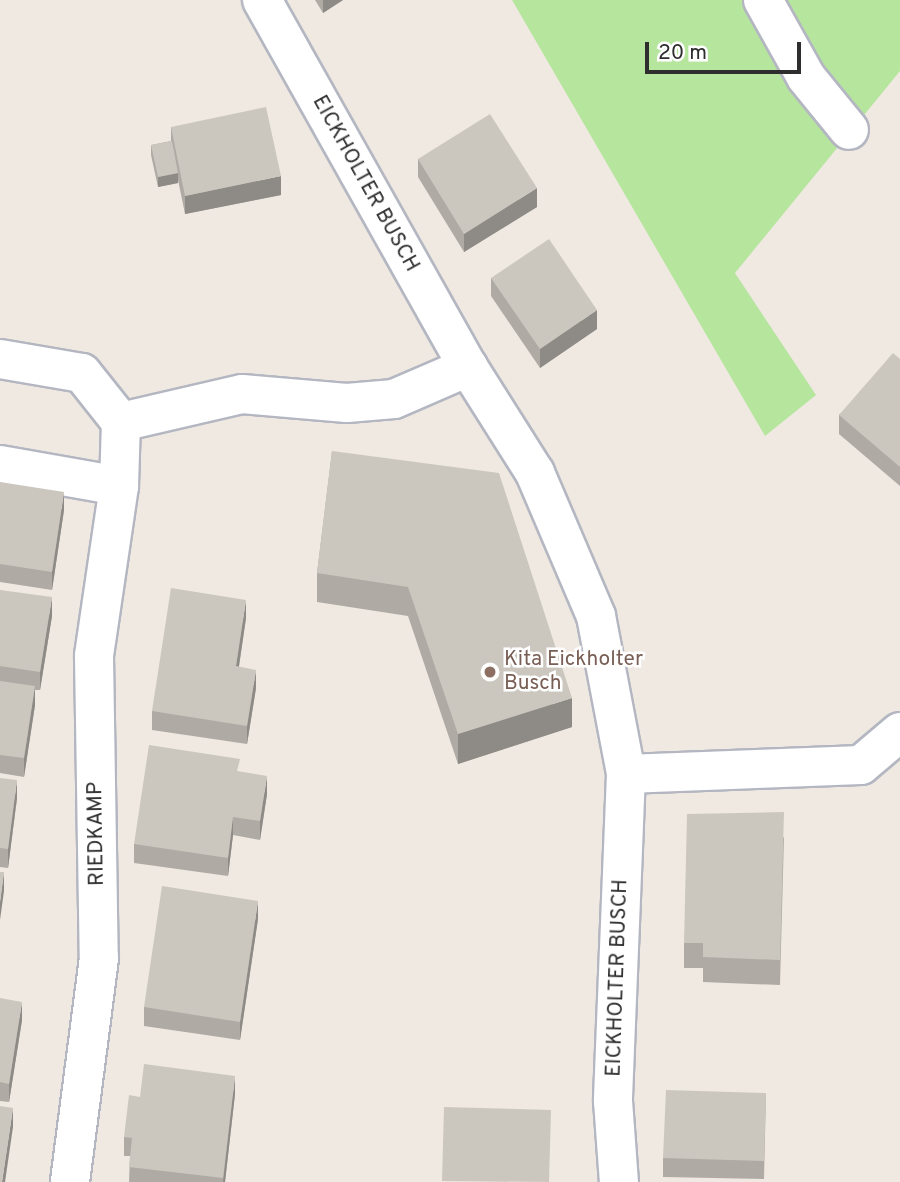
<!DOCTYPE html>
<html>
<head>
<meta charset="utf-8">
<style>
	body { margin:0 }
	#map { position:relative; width:900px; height:1182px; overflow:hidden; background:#efe9e1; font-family:Overpass,sans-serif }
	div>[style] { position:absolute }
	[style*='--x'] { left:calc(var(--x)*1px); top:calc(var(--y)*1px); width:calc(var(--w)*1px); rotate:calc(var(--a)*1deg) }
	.green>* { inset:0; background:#b6e59e }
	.roads { filter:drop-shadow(2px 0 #b4b7c1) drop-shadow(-2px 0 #b4b7c1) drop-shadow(0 2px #b4b7c1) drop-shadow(0 -2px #b4b7c1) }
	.minor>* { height:38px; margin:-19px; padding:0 19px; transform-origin:19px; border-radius:19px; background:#fff }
	.wall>* { inset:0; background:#afaba4 }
	.shaded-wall>* { inset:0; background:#8e8b86 }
	.building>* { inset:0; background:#cbc7bf }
	.dots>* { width:19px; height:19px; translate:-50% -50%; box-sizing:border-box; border:4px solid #fff; border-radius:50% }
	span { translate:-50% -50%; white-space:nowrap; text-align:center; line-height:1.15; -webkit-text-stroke:5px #fff; paint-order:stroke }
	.street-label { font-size:21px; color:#2e2e2e }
	.education-label { font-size:21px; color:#785e54 }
	.left { translate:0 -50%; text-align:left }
	.scale { position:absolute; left:645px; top:42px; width:156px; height:32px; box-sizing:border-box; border:4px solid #2e2e2e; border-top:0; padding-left:9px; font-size:21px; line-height:24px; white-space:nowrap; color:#2e2e2e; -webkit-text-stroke:5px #fff; paint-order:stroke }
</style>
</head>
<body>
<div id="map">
	<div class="green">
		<i style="clip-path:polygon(512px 0,900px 0,900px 71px,735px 273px,816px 395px,765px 436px)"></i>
	</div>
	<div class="roads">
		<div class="minor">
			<i style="--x:262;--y:0;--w:421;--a:60.7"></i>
			<i style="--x:468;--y:367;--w:125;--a:57.7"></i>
			<i style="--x:535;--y:473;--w:155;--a:66.9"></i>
			<i style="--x:596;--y:616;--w:161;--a:79.2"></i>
			<i style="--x:626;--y:774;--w:327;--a:92.3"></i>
			<i style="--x:613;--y:1101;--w:81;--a:85.8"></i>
			<i style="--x:763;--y:0;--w:88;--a:60.8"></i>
			<i style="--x:806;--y:77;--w:68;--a:50.9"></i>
			<i style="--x:0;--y:359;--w:83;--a:9.7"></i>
			<i style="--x:82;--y:373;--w:63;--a:51.5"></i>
			<i style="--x:121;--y:422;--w:64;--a:91.8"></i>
			<i style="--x:121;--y:422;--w:124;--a:-13"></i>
			<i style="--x:242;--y:394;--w:105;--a:4.9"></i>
			<i style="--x:347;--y:403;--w:47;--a:-4.9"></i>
			<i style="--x:394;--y:399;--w:81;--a:-23.4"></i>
			<i style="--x:0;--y:465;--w:121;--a:10"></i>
			<i style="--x:119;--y:486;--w:172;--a:98.4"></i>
			<i style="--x:94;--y:656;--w:302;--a:89.1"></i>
			<i style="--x:99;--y:958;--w:226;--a:97.4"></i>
			<i style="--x:626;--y:774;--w:235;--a:-2.2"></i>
			<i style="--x:861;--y:765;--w:51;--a:-40.2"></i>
		</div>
	</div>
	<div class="wall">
		<i style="clip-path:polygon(315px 0,343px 0,323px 13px)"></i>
		<i style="clip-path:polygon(171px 127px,281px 195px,185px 214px,178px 180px,178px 183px,158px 187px,151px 155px,151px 145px,171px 141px)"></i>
		<i style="clip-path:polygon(418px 159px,537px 207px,464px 252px,418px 177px)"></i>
		<i style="clip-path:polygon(491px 278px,597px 329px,540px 368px,491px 296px)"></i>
		<i style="clip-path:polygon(900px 359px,900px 486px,839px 434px,839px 415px)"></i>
		<i style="clip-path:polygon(332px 451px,572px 727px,458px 764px,408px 616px,317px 602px,317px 573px)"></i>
		<i style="clip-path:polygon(0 482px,64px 510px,52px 590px,0 582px)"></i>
		<i style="clip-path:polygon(0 590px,52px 616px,40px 690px,35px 690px,35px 705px,24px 777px,0 773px)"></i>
		<i style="clip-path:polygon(246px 618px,239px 667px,256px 688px,247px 744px,152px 730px,152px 711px)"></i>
		<i style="clip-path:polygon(240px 772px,267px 794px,260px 840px,233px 835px,228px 876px,134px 863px,134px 844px)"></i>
		<i style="clip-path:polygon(0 778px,17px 798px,8px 868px,0 867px)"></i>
		<i style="clip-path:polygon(784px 837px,780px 985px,703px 982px,703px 968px,684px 968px,684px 943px)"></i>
		<i style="clip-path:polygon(258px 919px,240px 1040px,144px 1026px,144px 1007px)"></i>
		<i style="clip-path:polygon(0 998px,22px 1020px,9px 1102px,0 1101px)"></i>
		<i style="clip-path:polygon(766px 1093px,764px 1179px,663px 1177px,663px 1158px)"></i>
		<i style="clip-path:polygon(235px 1094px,225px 1182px,129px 1182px,130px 1156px,124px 1156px,124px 1137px)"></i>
	</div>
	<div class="shaded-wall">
		<i style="clip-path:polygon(323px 0,343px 0,323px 13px)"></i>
		<i style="clip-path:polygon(178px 173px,178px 183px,158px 187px,158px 177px)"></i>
		<i style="clip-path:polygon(281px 176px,281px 195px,185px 214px,185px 196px)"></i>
		<i style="clip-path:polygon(537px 188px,537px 207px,464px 252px,464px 234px)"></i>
		<i style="clip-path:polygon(597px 310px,597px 329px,540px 368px,540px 349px)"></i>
		<i style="clip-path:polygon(64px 492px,64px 510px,52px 590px,52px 572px)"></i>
		<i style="clip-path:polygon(52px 597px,52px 616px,40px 690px,40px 672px)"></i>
		<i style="clip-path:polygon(246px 600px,246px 618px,236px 685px,236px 666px)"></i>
		<i style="clip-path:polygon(256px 670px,256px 688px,247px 744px,247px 726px)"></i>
		<i style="clip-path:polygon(35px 686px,35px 705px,24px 777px,24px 758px)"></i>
		<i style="clip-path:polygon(572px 698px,572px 727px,458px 764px,458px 734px)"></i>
		<i style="clip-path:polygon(267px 776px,267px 794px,260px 840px,260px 821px)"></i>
		<i style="clip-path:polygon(17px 780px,17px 798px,8px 868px,8px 849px)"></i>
		<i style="clip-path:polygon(233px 817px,233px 835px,228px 876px,228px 858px)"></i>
		<i style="clip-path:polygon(4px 872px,4px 891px,0 920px,0 902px)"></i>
		<i style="clip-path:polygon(258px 901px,258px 919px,240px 1040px,240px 1022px)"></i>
		<i style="clip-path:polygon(22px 1002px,22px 1020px,9px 1102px,9px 1084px)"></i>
		<i style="clip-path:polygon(235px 1076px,235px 1094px,225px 1182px,223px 1182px)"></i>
		<i style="clip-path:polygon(13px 1108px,13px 1127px,5px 1182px,2px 1182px)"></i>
	</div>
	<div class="building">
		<i style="clip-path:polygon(266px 107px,281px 176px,185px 196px,171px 127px)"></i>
		<i style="clip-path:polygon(490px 114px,537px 188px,464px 234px,418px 159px)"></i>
		<i style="clip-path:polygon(172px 141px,178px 173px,158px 177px,151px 145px)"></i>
		<i style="clip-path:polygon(549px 239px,597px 310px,540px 349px,491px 278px)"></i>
		<i style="clip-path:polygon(893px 353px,900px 359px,900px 467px,839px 415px)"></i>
		<i style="clip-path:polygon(332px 451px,499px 473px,572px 698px,458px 734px,408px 587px,317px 573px)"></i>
		<i style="clip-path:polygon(0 482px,64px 492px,52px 572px,0 564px)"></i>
		<i style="clip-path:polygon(171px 588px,246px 600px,236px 666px,256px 670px,247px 726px,152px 711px)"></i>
		<i style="clip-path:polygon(0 590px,52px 597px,40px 672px,0 666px)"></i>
		<i style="clip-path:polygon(0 681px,35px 686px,24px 758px,0 755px)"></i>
		<i style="clip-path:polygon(149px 745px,240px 759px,237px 771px,267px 776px,260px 821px,233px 817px,228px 858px,134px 844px)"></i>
		<i style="clip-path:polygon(0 778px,17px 780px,8px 849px,0 848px)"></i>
		<i style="clip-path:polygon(784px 812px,780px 960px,703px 957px,703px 943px,684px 943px,687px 814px)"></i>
		<i style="clip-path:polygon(0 872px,4px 872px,0 902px)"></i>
		<i style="clip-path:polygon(162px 886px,258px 901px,240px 1022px,144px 1007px)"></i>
		<i style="clip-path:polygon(0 998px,22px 1002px,9px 1084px,0 1082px)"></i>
		<i style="clip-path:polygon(144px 1064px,235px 1076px,223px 1178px,129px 1167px,132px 1138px,124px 1137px,129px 1095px,140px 1097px)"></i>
		<i style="clip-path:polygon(666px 1090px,766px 1093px,764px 1161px,663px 1158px)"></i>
		<i style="clip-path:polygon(0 1106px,13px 1108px,2px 1182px,0 1182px)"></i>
		<i style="clip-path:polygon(444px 1107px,551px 1110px,549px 1182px,442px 1181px)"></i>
	</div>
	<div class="dots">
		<i style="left:490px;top:672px;background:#8d6e63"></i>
	</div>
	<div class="street-label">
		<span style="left:365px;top:184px;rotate:61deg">EICKHOLTER BUSCH</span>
		<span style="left:97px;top:834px;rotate:-91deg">RIEDKAMP</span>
		<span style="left:618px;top:978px;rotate:-88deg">EICKHOLTER BUSCH</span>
	</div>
	<div class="education-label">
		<span class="left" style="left:504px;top:672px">Kita Eickholter<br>Busch</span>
	</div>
	<div class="scale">20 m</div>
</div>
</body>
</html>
